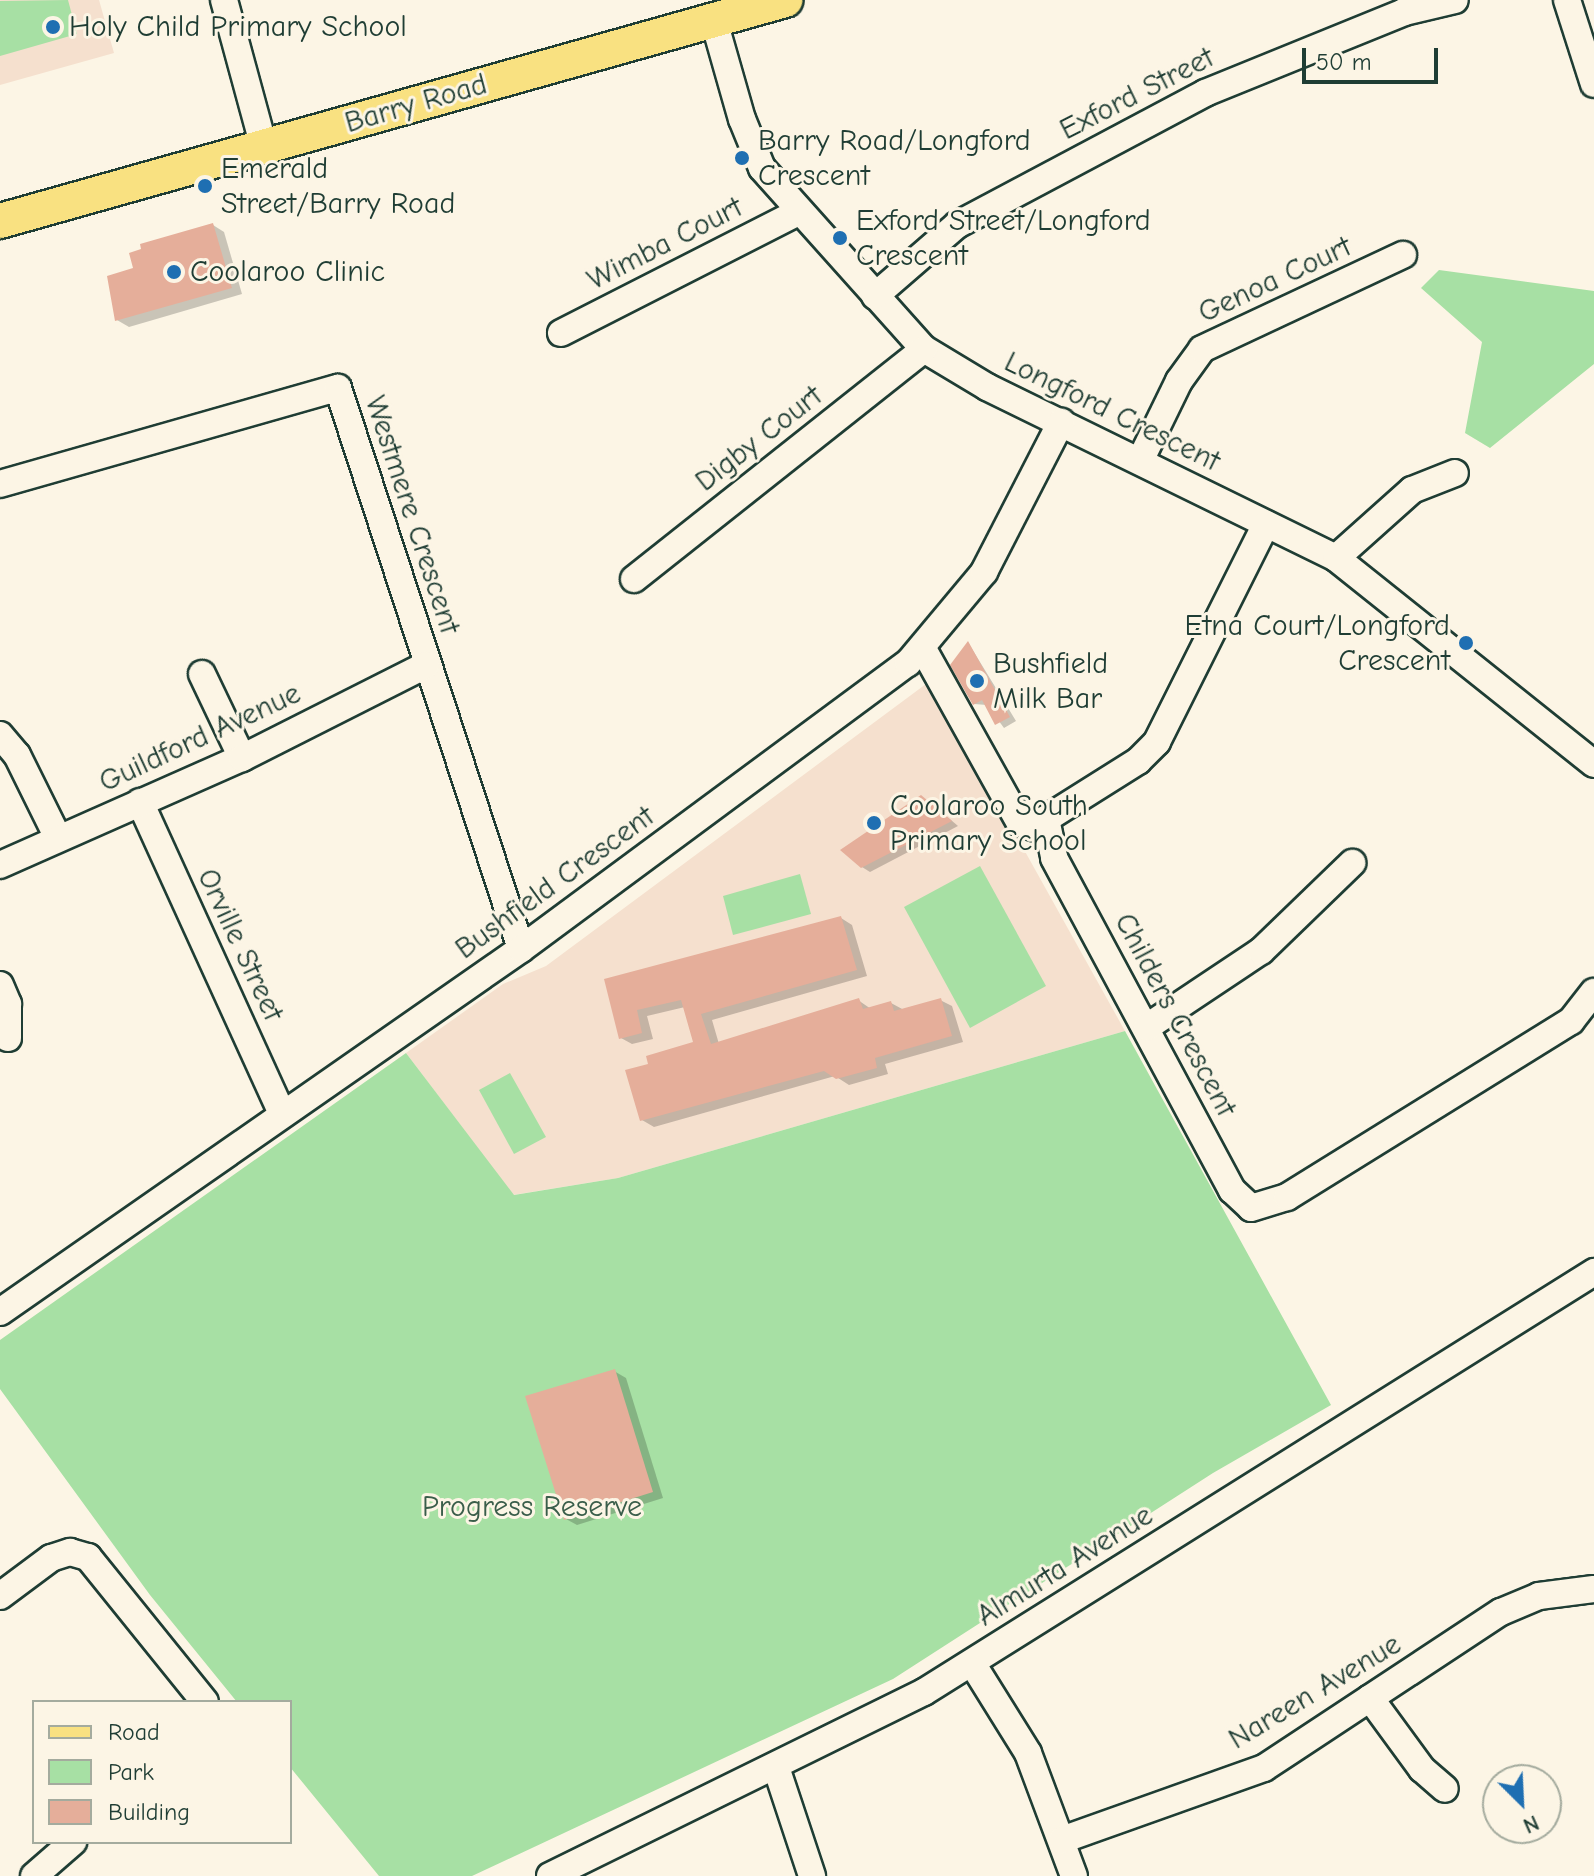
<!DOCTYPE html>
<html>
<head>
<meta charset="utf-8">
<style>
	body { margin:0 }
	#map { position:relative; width:1594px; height:1876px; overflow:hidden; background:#fcf5e5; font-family:"Comic Neue",sans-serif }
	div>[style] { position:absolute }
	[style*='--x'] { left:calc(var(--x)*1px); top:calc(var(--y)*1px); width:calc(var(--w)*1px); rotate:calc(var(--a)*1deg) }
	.built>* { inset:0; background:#f5e0ce }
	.green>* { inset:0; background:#a7e0a4 }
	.shadow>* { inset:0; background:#0003 }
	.building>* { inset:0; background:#e5ae9a }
	.roads { filter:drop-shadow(2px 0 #1f3d34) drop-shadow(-2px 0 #1f3d34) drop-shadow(0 2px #1f3d34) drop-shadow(0 -2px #1f3d34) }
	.minor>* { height:26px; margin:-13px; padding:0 13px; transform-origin:13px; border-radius:13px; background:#fcf5e5 }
	.major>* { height:34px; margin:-17px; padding:0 17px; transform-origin:17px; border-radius:17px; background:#f9e181 }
	.dots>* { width:22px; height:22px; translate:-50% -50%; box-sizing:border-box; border:4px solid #fcf5e5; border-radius:50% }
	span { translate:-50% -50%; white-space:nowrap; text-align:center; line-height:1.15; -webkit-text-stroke:6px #fcf5e5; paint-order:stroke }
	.poi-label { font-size:30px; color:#1f3d34 }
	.left { translate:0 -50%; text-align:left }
	.right { translate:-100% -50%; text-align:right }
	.street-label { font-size:30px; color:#1f3d34 }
	.park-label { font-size:30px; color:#3a5e4a }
	.legend { position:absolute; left:32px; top:1700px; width:260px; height:144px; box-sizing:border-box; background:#fcf5e5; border:2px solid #a4ab9e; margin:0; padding:10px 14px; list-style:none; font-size:24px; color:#1f3d34 }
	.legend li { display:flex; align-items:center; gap:16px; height:40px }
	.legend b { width:40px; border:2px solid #a4ab9e }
	.north { position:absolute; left:1482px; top:1764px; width:80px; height:80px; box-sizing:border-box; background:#fcf5e5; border:2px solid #a4ab9e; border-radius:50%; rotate:156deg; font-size:22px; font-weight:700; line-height:32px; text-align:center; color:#1f3d34 }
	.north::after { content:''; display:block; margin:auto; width:28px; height:36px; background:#1f6fb2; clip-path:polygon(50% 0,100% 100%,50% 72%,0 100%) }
	.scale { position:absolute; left:1302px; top:48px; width:136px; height:36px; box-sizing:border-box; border:4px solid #1f3d34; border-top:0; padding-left:10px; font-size:24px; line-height:28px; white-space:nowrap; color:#1f3d34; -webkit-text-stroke:6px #fcf5e5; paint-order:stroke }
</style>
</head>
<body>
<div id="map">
	<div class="built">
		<i style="clip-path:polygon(0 0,99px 0,114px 53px,0 85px)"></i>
		<i style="clip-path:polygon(930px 681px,1125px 1031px,618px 1178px,513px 1195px,406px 1053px,503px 984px,546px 966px)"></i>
	</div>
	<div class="green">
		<i style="clip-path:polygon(68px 0,77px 34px,0 56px,0 1px)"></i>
		<i style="clip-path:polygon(1439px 270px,1594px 291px,1594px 364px,1490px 448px,1465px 433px,1482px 342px,1421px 288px)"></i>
		<i style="clip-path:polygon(980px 866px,1046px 986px,970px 1028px,904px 907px)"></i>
		<i style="clip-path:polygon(800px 874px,811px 914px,733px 935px,723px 896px)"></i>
		<i style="clip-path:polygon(1125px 1031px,1331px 1405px,1213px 1473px,893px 1679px,472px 1876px,379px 1876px,290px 1767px,290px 1702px,237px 1702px,150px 1595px,0 1389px,0 1340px,406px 1053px,514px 1195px,618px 1178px)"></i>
		<i style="clip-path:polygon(510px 1073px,546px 1137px,514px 1154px,479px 1090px)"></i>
	</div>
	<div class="shadow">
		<i style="clip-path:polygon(213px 225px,224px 232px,242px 294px,129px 327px,117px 320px,135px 269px)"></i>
		<i style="clip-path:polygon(969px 644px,1016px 721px,1004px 728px,987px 705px,974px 704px)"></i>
		<i style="clip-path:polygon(930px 802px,958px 826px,870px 872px,862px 867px)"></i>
		<i style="clip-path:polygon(841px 918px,852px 925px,867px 976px,712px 1020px,719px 1044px,858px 1000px,871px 1009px,891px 1003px,904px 1010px,940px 1000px,952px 1006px,963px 1042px,885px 1064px,888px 1074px,849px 1085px,835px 1076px,654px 1127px,642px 1120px,650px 1065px,695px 1044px,685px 1007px,647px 1016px,653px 1039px,632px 1044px,621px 1038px,606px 980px)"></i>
		<i style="clip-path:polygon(614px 1371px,626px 1378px,663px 1498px,577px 1525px,566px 1519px)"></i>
	</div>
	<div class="building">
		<i style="clip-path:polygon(213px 223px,232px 288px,115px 321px,107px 276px,133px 268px,129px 253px,141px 249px,140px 244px)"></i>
		<i style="clip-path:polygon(968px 641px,1010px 717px,995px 725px,982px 700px,973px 705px,950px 665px)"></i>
		<i style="clip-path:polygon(921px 795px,952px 821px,861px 868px,840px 850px)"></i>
		<i style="clip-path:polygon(841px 916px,857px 970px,701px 1014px,711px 1044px,859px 998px,863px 1009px,891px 1001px,894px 1011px,941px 998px,952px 1036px,875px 1058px,877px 1068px,836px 1079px,824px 1071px,640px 1121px,625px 1070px,648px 1064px,646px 1056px,693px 1042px,681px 1000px,637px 1010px,642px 1033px,619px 1039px,604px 979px)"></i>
		<i style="clip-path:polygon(615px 1369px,653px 1492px,564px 1520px,525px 1396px)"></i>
	</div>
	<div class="roads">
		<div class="minor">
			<i style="--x:224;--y:0;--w:152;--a:74.8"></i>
			<i style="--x:1567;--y:0;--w:88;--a:72.2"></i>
			<i style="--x:714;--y:21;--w:102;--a:74.1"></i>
			<i style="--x:742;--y:119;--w:53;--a:67.8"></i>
			<i style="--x:762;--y:168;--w:243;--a:48.2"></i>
			<i style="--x:924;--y:349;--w:74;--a:31.1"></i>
			<i style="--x:987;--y:387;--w:389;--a:26.1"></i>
			<i style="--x:1336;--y:558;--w:330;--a:38.6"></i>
			<i style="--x:875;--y:296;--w:108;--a:-40.9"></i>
			<i style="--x:957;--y:225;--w:281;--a:-28"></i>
			<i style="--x:1205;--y:93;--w:215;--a:-22.1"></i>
			<i style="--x:1404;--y:12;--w:52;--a:-13.2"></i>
			<i style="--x:561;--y:333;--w:266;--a:-27"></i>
			<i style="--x:1140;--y:461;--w:89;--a:-64"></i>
			<i style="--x:1179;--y:381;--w:39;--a:-54"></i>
			<i style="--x:1202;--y:349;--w:222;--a:-25.1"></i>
			<i style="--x:0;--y:484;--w:351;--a:-15.9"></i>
			<i style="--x:338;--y:388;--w:590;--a:71.93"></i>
			<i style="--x:1266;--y:524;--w:244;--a:116.6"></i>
			<i style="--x:1157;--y:742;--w:27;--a:135"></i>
			<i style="--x:1138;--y:761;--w:109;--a:147.8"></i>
			<i style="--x:1046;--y:819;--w:40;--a:78"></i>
			<i style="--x:1054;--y:858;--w:377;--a:61.8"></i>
			<i style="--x:1232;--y:1190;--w:26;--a:43"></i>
			<i style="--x:1251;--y:1208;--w:38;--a:-17"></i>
			<i style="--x:1287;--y:1197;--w:334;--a:-31.8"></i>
			<i style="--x:1571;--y:1021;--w:37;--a:-52"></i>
			<i style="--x:1336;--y:558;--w:102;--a:-41.8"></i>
			<i style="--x:1412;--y:490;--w:46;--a:-21.6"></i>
			<i style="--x:634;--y:579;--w:370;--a:-38.4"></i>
			<i style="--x:922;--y:647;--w:201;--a:60.9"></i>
			<i style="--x:1020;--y:823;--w:29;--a:18"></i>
			<i style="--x:202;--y:674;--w:93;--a:64.5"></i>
			<i style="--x:0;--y:735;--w:26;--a:50"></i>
			<i style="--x:17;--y:755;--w:93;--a:63.7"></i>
			<i style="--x:140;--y:802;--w:343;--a:65.5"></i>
			<i style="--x:0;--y:865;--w:265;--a:-23.9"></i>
			<i style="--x:242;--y:758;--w:206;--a:-26.8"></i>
			<i style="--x:0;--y:985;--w:21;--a:67"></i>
			<i style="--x:8;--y:1004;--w:34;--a:90"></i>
			<i style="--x:1147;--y:1027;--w:137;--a:-33.7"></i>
			<i style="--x:1261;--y:951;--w:127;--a:-44"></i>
			<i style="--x:0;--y:1312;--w:635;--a:-34.87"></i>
			<i style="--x:521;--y:949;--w:481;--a:-36.5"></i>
			<i style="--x:908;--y:663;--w:119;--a:-50.1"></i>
			<i style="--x:984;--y:572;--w:169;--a:-62.8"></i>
			<i style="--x:0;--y:1596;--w:64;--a:-36.7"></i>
			<i style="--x:51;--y:1558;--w:20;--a:-18"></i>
			<i style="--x:70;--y:1552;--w:19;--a:16"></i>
			<i style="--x:88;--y:1557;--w:186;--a:51.1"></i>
			<i style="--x:972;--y:1663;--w:106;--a:58.1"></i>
			<i style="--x:1028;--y:1753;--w:131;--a:69.5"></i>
			<i style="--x:1370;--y:1698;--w:88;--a:53.8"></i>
			<i style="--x:1422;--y:1769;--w:30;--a:41"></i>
			<i style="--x:776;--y:1767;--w:115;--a:71.7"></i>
			<i style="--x:1062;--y:1840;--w:214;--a:-19.6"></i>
			<i style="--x:1264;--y:1768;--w:284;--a:-33.4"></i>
			<i style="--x:1501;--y:1612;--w:41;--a:-22.8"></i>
			<i style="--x:1539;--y:1596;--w:55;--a:-7.3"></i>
			<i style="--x:34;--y:1876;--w:52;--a:-41.1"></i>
			<i style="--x:550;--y:1876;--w:417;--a:-26.2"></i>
			<i style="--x:924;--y:1692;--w:791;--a:-32.08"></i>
		</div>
		<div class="major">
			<i style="--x:0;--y:221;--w:816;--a:-15.72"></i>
		</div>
	</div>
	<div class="dots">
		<i style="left:53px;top:27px;background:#1f6fb2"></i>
		<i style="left:742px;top:158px;background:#1f6fb2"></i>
		<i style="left:205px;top:186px;background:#1f6fb2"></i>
		<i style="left:840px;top:238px;background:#1f6fb2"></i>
		<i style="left:174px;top:272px;background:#1f6fb2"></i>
		<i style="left:1466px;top:643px;background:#1f6fb2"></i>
		<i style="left:977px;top:681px;background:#1f6fb2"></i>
		<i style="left:874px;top:823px;background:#1f6fb2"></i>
	</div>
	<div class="poi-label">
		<span class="left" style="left:69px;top:27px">Holy Child Primary School</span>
		<span class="left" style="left:758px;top:158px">Barry Road/Longford<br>Crescent</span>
		<span class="left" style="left:221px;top:186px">Emerald<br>Street/Barry Road</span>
		<span class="left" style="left:856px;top:238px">Exford Street/Longford<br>Crescent</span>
		<span class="left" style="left:190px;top:272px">Coolaroo Clinic</span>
		<span class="right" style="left:1450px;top:643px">Etna Court/Longford<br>Crescent</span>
		<span class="left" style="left:993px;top:681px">Bushfield<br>Milk Bar</span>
		<span class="left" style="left:890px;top:823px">Coolaroo South<br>Primary School</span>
	</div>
	<div class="street-label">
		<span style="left:1137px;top:94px;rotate:-27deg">Exford Street</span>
		<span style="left:416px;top:104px;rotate:-16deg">Barry Road</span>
		<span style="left:665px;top:244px;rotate:-27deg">Wimba Court</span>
		<span style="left:1275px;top:280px;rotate:-25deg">Genoa Court</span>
		<span style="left:1112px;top:412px;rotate:26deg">Longford Crescent</span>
		<span style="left:759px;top:439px;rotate:-38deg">Digby Court</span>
		<span style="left:412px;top:515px;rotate:72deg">Westmere Crescent</span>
		<span style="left:200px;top:738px;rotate:-25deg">Guildford Avenue</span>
		<span style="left:555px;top:883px;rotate:-36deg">Bushfield Crescent</span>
		<span style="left:240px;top:945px;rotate:65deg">Orville Street</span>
		<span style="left:1175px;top:1015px;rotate:62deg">Childers Crescent</span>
		<span style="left:1065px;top:1566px;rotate:-32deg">Almurta Avenue</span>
		<span style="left:1315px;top:1692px;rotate:-31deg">Nareen Avenue</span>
	</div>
	<div class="park-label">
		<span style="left:532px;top:1507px">Progress Reserve</span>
	</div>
	<ul class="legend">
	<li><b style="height:10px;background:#f9e181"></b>Road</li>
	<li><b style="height:22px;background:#a7e0a4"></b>Park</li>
	<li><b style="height:22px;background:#e5ae9a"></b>Building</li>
	</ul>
	<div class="north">N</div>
	<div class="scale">50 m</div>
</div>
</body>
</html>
